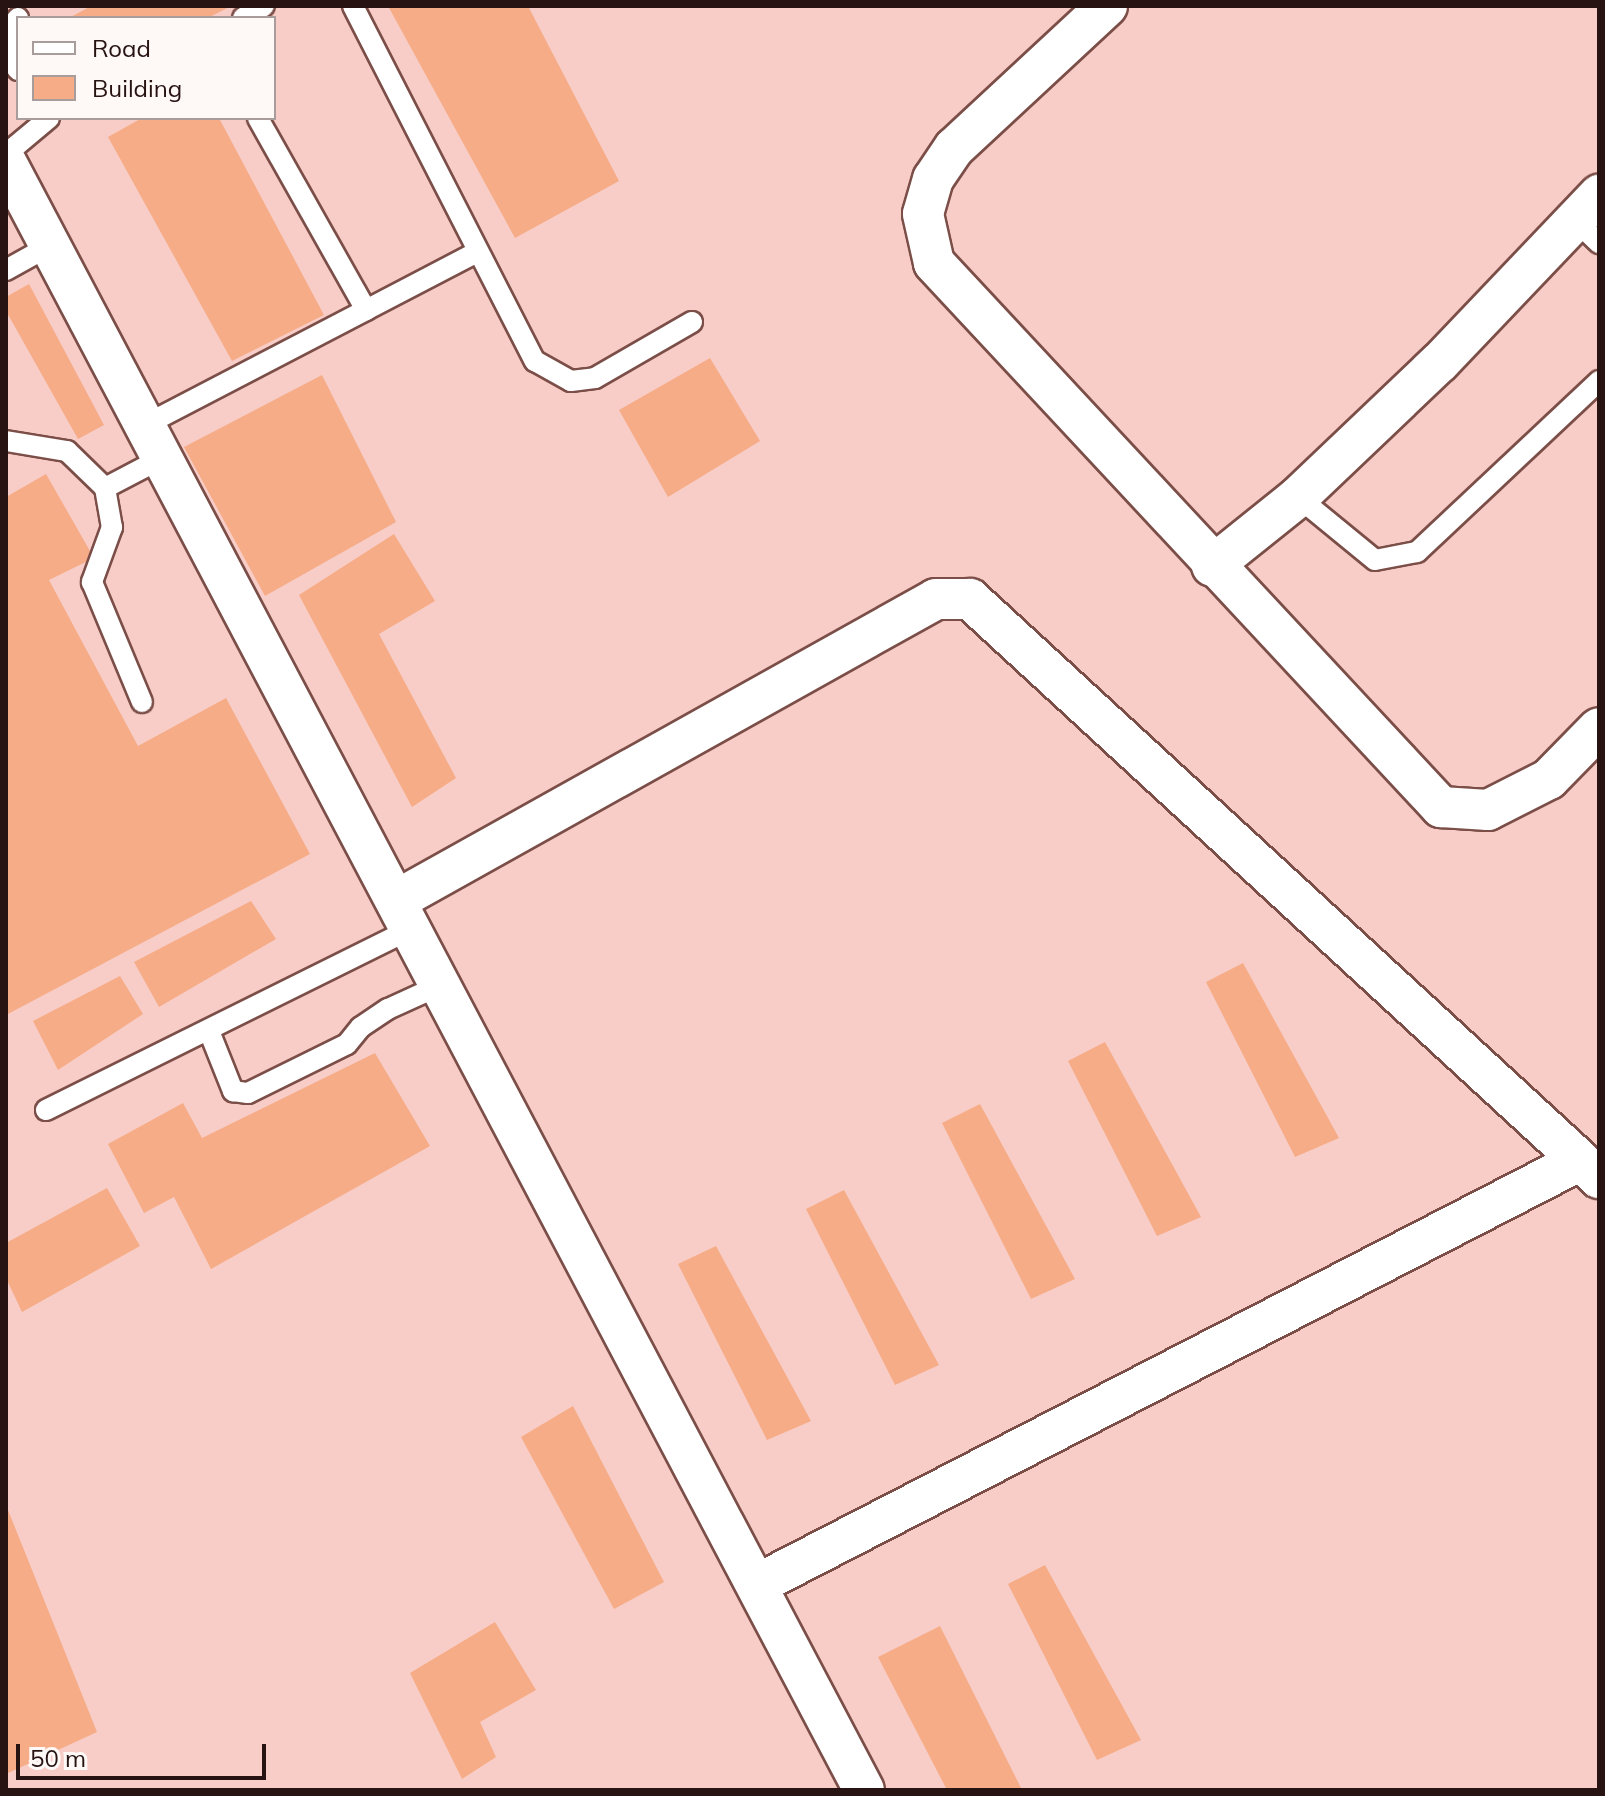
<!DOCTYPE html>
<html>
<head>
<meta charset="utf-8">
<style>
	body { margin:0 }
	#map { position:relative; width:1605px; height:1796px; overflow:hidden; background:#f8cdc7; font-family:Mulish,sans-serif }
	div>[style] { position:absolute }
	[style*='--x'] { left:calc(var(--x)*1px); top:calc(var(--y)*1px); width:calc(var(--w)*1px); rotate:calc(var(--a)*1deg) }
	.building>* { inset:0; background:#f5ac87 }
	.roads { filter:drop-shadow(2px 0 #7b4e48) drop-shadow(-2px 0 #7b4e48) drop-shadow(0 2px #7b4e48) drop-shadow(0 -2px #7b4e48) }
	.lane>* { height:20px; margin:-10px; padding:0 10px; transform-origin:10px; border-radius:10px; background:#fff }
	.street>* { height:40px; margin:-20px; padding:0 20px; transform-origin:20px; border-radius:20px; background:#fff }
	span { translate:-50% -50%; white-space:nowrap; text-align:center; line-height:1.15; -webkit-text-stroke:6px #fef8f7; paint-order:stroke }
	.frame { position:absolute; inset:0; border:8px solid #271412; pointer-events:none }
	.legend { position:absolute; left:16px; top:16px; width:260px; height:104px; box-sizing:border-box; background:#fef8f7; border:2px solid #a89d9b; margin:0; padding:10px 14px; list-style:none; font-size:24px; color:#271412 }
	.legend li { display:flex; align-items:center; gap:16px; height:40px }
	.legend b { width:40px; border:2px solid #a89d9b }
	.scale { position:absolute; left:16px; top:1744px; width:250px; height:36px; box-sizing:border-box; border:4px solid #271412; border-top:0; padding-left:10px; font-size:24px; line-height:28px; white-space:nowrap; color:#271412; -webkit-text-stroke:6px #fef8f7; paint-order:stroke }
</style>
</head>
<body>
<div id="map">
	<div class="building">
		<i style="clip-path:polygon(91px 6px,231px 6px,208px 18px,69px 18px)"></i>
		<i style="clip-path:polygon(388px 6px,528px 6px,619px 181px,515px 238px)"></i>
		<i style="clip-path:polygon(142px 118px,219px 118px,324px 315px,232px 361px,108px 137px)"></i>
		<i style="clip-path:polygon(29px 284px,104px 425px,78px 439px,6px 311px,6px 297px)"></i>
		<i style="clip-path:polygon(710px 358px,760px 441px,668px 497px,619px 410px)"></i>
		<i style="clip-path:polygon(322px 375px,396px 522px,265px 596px,184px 447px)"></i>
		<i style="clip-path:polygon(46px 474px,94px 558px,49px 580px,138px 746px,226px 698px,310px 854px,6px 1015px,6px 497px)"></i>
		<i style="clip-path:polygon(394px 534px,435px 601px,379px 634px,456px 778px,412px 807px,299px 595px)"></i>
		<i style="clip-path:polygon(251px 901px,276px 939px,159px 1007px,134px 962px)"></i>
		<i style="clip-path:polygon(1243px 963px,1339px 1138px,1295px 1157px,1206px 982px)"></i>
		<i style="clip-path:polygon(120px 976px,143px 1014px,58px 1070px,33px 1021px)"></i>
		<i style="clip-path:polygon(1105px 1042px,1201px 1217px,1157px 1236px,1068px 1061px)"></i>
		<i style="clip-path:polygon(375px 1053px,430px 1146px,211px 1269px,174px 1197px,144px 1213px,108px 1144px,183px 1103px,202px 1138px)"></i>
		<i style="clip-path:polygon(980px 1104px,1075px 1279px,1031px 1299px,942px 1123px)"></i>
		<i style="clip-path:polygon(107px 1188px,140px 1246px,22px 1312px,6px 1278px,6px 1243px)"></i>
		<i style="clip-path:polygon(844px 1190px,939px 1365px,895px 1385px,806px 1209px)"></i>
		<i style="clip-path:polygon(716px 1246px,811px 1421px,767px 1440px,678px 1264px)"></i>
		<i style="clip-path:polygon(573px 1406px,664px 1582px,614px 1609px,521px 1437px)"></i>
		<i style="clip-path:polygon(6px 1505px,97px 1732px,6px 1774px)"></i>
		<i style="clip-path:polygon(1045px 1565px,1141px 1740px,1097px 1760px,1008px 1584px)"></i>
		<i style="clip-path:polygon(495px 1622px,536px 1690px,480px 1722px,496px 1757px,462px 1779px,410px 1673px)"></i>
		<i style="clip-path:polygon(940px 1626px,1022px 1790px,947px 1790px,878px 1657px)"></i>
	</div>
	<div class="roads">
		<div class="lane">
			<i style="--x:353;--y:6;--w:399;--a:62.9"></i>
			<i style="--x:535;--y:361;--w:41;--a:29.1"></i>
			<i style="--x:571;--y:381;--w:24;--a:-7"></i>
			<i style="--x:595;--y:378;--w:112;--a:-30"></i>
			<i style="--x:18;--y:18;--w:11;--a:131"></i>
			<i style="--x:11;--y:26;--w:32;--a:94"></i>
			<i style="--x:9;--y:58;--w:15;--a:53"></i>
			<i style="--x:243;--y:18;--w:24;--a:-30"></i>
			<i style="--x:6;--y:154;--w:56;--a:-39.9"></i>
			<i style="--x:1576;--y:221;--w:32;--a:44"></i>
			<i style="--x:6;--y:270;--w:54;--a:-29"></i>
			<i style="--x:366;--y:310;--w:123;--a:-27.6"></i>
			<i style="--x:147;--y:424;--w:247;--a:-27.5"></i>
			<i style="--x:366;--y:310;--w:220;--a:-119.4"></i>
			<i style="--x:6;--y:441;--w:62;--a:9.3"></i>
			<i style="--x:67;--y:451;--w:53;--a:44.2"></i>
			<i style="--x:105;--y:488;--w:40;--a:80"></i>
			<i style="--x:112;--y:527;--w:59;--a:110"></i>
			<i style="--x:92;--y:582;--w:130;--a:67.4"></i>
			<i style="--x:105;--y:488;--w:67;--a:-27.7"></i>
			<i style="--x:1298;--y:497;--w:99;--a:39.3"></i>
			<i style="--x:1375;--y:560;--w:43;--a:-10.8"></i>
			<i style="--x:1417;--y:552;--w:250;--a:-43.2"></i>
			<i style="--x:209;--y:1031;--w:65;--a:68.2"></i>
			<i style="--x:233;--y:1091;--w:15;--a:8"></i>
			<i style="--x:248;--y:1093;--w:110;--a:-26.3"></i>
			<i style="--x:347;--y:1044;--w:22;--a:-51"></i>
			<i style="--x:361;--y:1027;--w:32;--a:-34"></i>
			<i style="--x:388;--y:1009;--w:60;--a:-24.4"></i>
			<i style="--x:46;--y:1110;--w:410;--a:-26.4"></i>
		</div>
		<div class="street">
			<i style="--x:1107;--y:6;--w:209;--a:137.1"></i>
			<i style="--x:954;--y:148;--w:37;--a:124"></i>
			<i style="--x:933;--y:179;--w:36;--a:106"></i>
			<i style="--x:923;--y:214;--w:50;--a:77.3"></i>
			<i style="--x:934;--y:263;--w:744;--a:47.02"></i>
			<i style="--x:1441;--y:807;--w:47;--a:3.7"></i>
			<i style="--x:1488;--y:810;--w:68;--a:-26.9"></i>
			<i style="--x:1549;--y:779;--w:71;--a:-45.6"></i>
			<i style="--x:6;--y:162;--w:1840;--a:62.21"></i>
			<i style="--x:1212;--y:566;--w:110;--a:-38.7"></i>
			<i style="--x:1298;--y:497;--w:196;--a:-43.6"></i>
			<i style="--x:1440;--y:362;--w:231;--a:-46.4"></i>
			<i style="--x:397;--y:900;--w:617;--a:-29.18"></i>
			<i style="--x:936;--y:599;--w:34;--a:0"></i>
			<i style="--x:970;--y:599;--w:855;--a:42.63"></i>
			<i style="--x:758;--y:1584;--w:924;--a:-27.26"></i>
		</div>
	</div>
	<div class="frame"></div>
	<ul class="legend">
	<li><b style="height:10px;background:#fff"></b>Road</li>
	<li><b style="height:22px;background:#f5ac87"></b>Building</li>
	</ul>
	<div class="scale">50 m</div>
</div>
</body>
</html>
